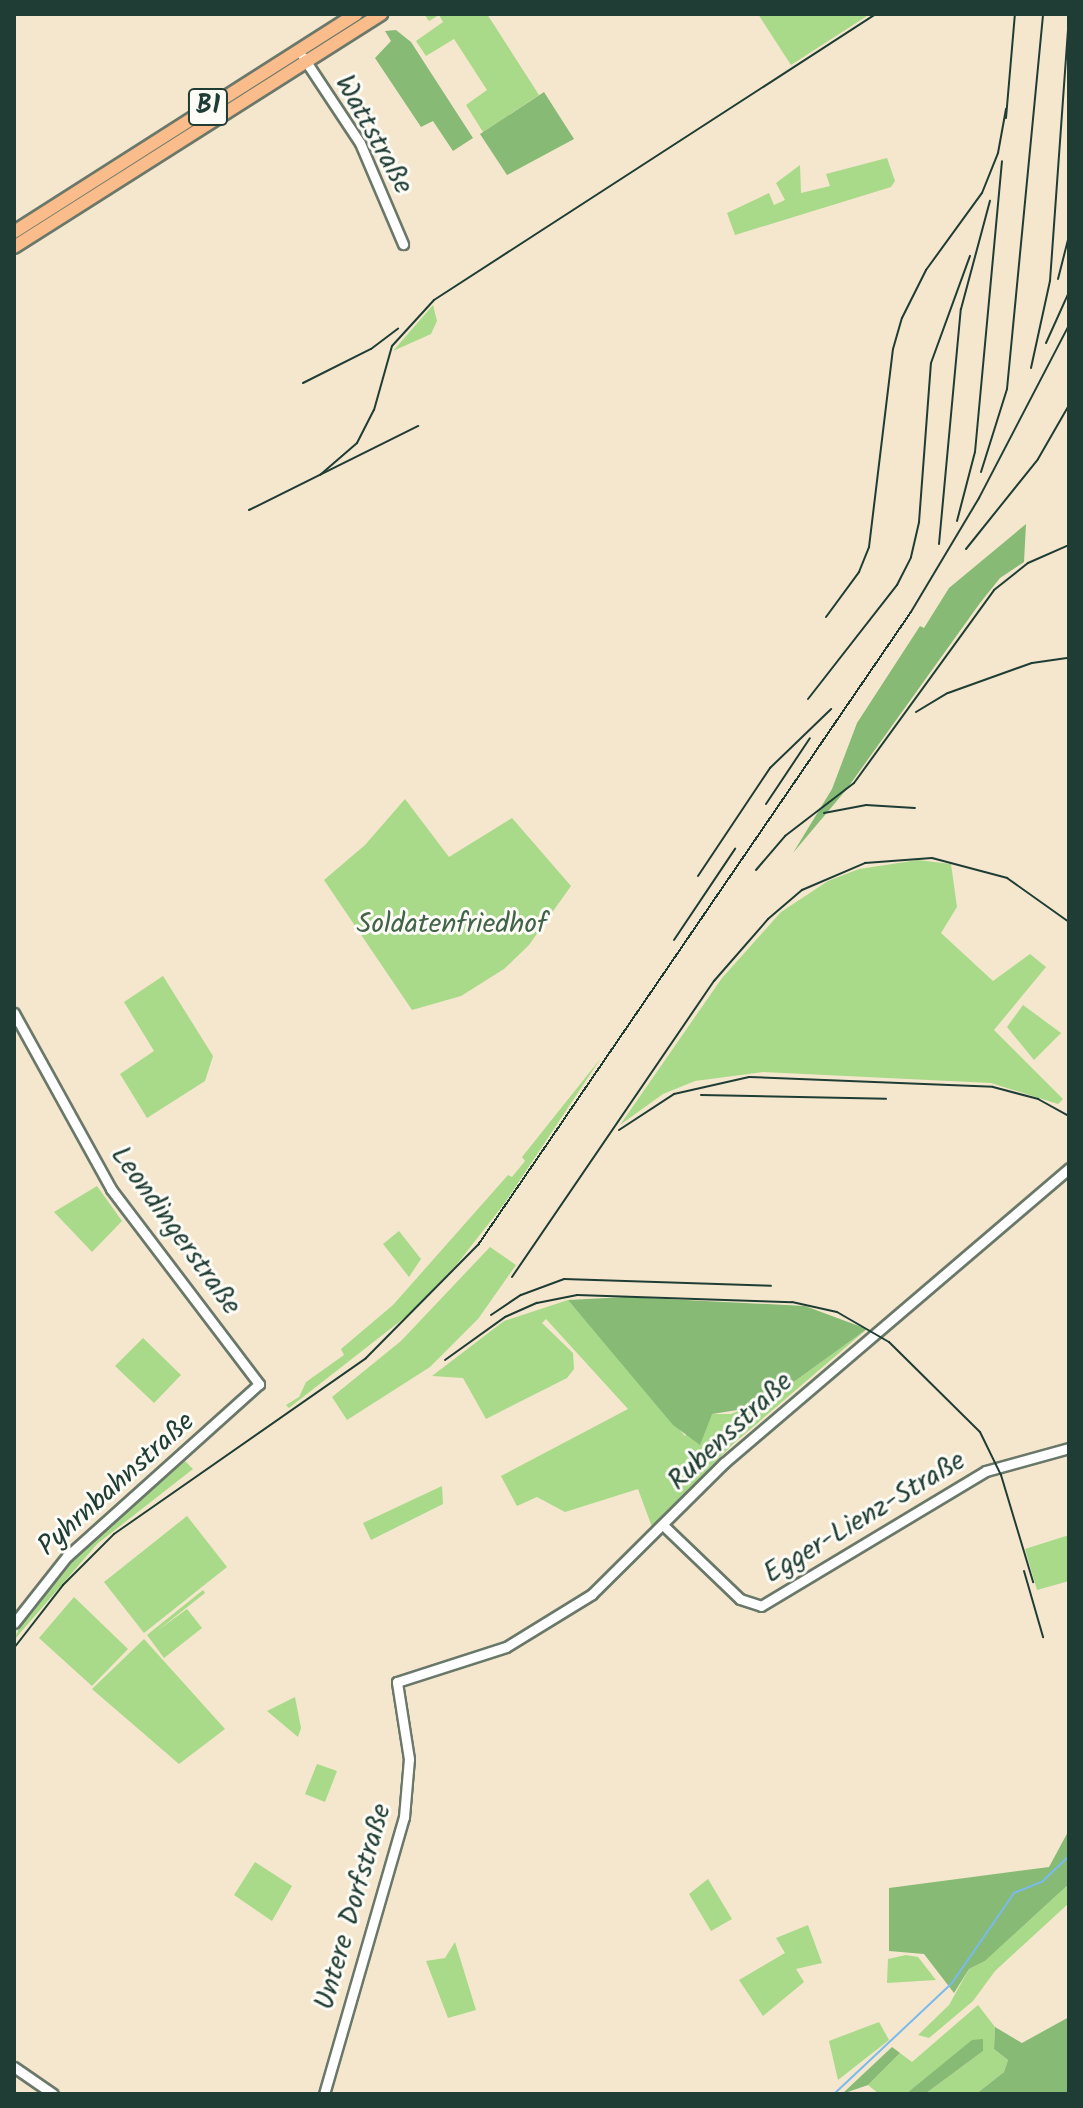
<!DOCTYPE html>
<html>
<head>
<meta charset="utf-8">
<style>
	body { margin:0 }
	#map { position:relative; width:1083px; height:2108px; overflow:hidden; background:#f4e7ce; font-family:Kalam,sans-serif }
	div>[style] { position:absolute }
	[style*='--x'] { left:calc(var(--x)*1px); top:calc(var(--y)*1px); width:calc(var(--w)*1px); rotate:calc(var(--a)*1deg) }
	.green>* { inset:0; background:#a8da89 }
	.forest>* { inset:0; background:#86ba75 }
	.stream>* { height:2px; margin:-1px; padding:0 1px; transform-origin:1px; border-radius:1px; background:#7abaef }
	.roads { filter:drop-shadow(2px 0 #6a786a) drop-shadow(-2px 0 #6a786a) drop-shadow(0 2px #6a786a) drop-shadow(0 -2px #6a786a) }
	.tertiary>* { height:9px; margin:-4.5px; padding:0 4.5px; transform-origin:4.5px; border-radius:4.5px; background:#fff }
	.primary>* { height:12px; margin:-6px; padding:0 6px; transform-origin:6px; border-radius:6px; background:#f9bc8a }
	.rail>* { height:2px; margin:-1px; padding:0 1px; transform-origin:1px; border-radius:1px; background:#1f3d34 }
	span { translate:-50% -50%; white-space:nowrap; text-align:center; line-height:1.15; -webkit-text-stroke:6px #fdfcf7; paint-order:stroke }
	.shield-label span { padding:2px 6px; background:#fdfcf7; border:2px solid; border-radius:6px; -webkit-text-stroke-width:0 }
	.shield-label { font-size:26px; color:#1f3d34; font-weight:700 }
	.street-label { font-size:28px; color:#1f3d34 }
	.park-label { font-size:28px; color:#416449 }
	.frame { position:absolute; inset:0; border:16px solid #1f3d34; pointer-events:none }
</style>
</head>
<body>
<div id="map">
	<div class="green">
		<i style="clip-path:polygon(424px 14px,487px 14px,539px 95px,483px 132px,466px 105px,487px 90px,454px 39px,426px 56px,416px 41px,443px 22px,439px 15px,429px 21px)"></i>
		<i style="clip-path:polygon(758px 14px,870px 14px,791px 65px)"></i>
		<i style="clip-path:polygon(887px 158px,895px 181px,891px 187px,735px 235px,727px 213px,769px 193px,774px 205px,785px 200px,776px 183px,800px 165px,801px 193px,830px 186px,826px 174px)"></i>
		<i style="clip-path:polygon(433px 305px,437px 321px,431px 334px,393px 351px)"></i>
		<i style="clip-path:polygon(405px 799px,449px 857px,512px 818px,571px 886px,529px 945px,504px 969px,461px 996px,412px 1010px,324px 880px,365px 845px)"></i>
		<i style="clip-path:polygon(918px 860px,951px 864px,957px 907px,941px 933px,993px 981px,1030px 954px,1046px 967px,994px 1030px,1063px 1099px,1058px 1104px,991px 1083px,763px 1072px,695px 1081px,663px 1094px,620px 1125px,722px 978px,781px 912px,828px 881px,859px 869px)"></i>
		<i style="clip-path:polygon(163px 976px,213px 1056px,205px 1081px,147px 1118px,120px 1074px,154px 1051px,124px 1002px)"></i>
		<i style="clip-path:polygon(1023px 1005px,1061px 1033px,1034px 1060px,1007px 1027px)"></i>
		<i style="clip-path:polygon(601px 1058px,504px 1204px,457px 1264px,408px 1315px,289px 1408px,286px 1405px,299px 1397px,306px 1382px,344px 1355px,341px 1349px,393px 1305px,508px 1175px,512px 1177px,525px 1161px,522px 1157px)"></i>
		<i style="clip-path:polygon(97px 1186px,122px 1221px,92px 1252px,54px 1212px)"></i>
		<i style="clip-path:polygon(399px 1231px,421px 1259px,409px 1277px,383px 1244px)"></i>
		<i style="clip-path:polygon(490px 1247px,516px 1265px,478px 1319px,430px 1367px,347px 1420px,332px 1397px,401px 1341px)"></i>
		<i style="clip-path:polygon(568px 1300px,685px 1436px,712px 1414px,731px 1414px,777px 1394px,867px 1329px,733px 1444px,652px 1527px,638px 1489px,565px 1512px,537px 1497px,517px 1506px,501px 1476px,628px 1409px,546px 1319px,542px 1323px,573px 1353px,574px 1369px,567px 1378px,486px 1419px,463px 1378px,432px 1376px,504px 1321px)"></i>
		<i style="clip-path:polygon(143px 1338px,181px 1375px,154px 1403px,115px 1366px)"></i>
		<i style="clip-path:polygon(185px 1461px,193px 1469px,97px 1544px,14px 1640px,26px 1612px,62px 1568px)"></i>
		<i style="clip-path:polygon(442px 1486px,443px 1504px,371px 1540px,363px 1523px)"></i>
		<i style="clip-path:polygon(187px 1516px,227px 1567px,144px 1633px,104px 1582px)"></i>
		<i style="clip-path:polygon(1069px 1535px,1069px 1581px,1037px 1590px,1025px 1549px)"></i>
		<i style="clip-path:polygon(203px 1590px,205px 1593px,157px 1631px,187px 1609px,202px 1628px,164px 1658px,147px 1635px)"></i>
		<i style="clip-path:polygon(74px 1597px,128px 1649px,92px 1686px,39px 1638px)"></i>
		<i style="clip-path:polygon(144px 1639px,225px 1729px,179px 1764px,92px 1689px)"></i>
		<i style="clip-path:polygon(295px 1697px,301px 1728px,298px 1737px,267px 1711px)"></i>
		<i style="clip-path:polygon(317px 1764px,337px 1771px,325px 1802px,305px 1794px)"></i>
		<i style="clip-path:polygon(255px 1862px,292px 1886px,272px 1921px,234px 1895px)"></i>
		<i style="clip-path:polygon(708px 1879px,732px 1919px,711px 1931px,689px 1894px)"></i>
		<i style="clip-path:polygon(1069px 1884px,1069px 1903px,995px 1971px,973px 2001px,929px 2038px,918px 2035px,949px 2005px,969px 1969px,985px 1961px)"></i>
		<i style="clip-path:polygon(808px 1925px,822px 1963px,796px 1969px,804px 1982px,763px 2016px,739px 1980px,785px 1953px,776px 1938px)"></i>
		<i style="clip-path:polygon(455px 1942px,476px 2010px,448px 2018px,426px 1961px,445px 1958px)"></i>
		<i style="clip-path:polygon(906px 1955px,918px 1957px,936px 1980px,887px 1983px,888px 1959px)"></i>
		<i style="clip-path:polygon(978px 2005px,995px 2027px,994px 2049px,1008px 2060px,1004px 2072px,976px 2094px,925px 2094px,983px 2051px,906px 2094px,879px 2094px,868px 2085px,900px 2053px,912px 2062px)"></i>
		<i style="clip-path:polygon(879px 2022px,889px 2040px,838px 2080px,829px 2041px)"></i>
	</div>
	<div class="forest">
		<i style="clip-path:polygon(396px 30px,411px 42px,473px 138px,453px 151px,433px 121px,421px 127px,375px 58px,391px 41px,385px 31px)"></i>
		<i style="clip-path:polygon(544px 92px,574px 139px,507px 175px,480px 134px)"></i>
		<i style="clip-path:polygon(1026px 524px,1024px 562px,1000px 578px,980px 603px,846px 790px,793px 853px,832px 789px,857px 723px,920px 626px,924px 628px,949px 588px)"></i>
		<i style="clip-path:polygon(626px 1297px,805px 1306px,867px 1329px,777px 1394px,750px 1408px,712px 1414px,700px 1445px,673px 1425px,568px 1300px)"></i>
		<i style="clip-path:polygon(1069px 1830px,1069px 1884px,985px 1961px,969px 1969px,954px 1993px,924px 1954px,889px 1951px,889px 1888px,1049px 1867px)"></i>
		<i style="clip-path:polygon(1069px 2017px,1069px 2094px,976px 2094px,1004px 2072px,1008px 2060px,994px 2049px,995px 2027px,1022px 2043px)"></i>
		<i style="clip-path:polygon(983px 2039px,983px 2051px,925px 2094px,906px 2094px,972px 2040px)"></i>
		<i style="clip-path:polygon(892px 2047px,900px 2053px,868px 2085px,842px 2094px)"></i>
	</div>
	<div class="stream">
		<i style="--x:834;--y:2094;--w:162;--a:-43.2"></i>
		<i style="--x:952;--y:1983;--w:109;--a:-55.4"></i>
		<i style="--x:1014;--y:1893;--w:31;--a:-22"></i>
		<i style="--x:1043;--y:1881;--w:36;--a:-44"></i>
	</div>
	<div class="roads">
		<div class="tertiary">
			<i style="--x:303;--y:57;--w:103;--a:56.5"></i>
			<i style="--x:360;--y:143;--w:110;--a:66.9"></i>
			<i style="--x:14;--y:1013;--w:201;--a:61.1"></i>
			<i style="--x:111;--y:1189;--w:245;--a:52.8"></i>
			<i style="--x:259;--y:1384;--w:258;--a:138.1"></i>
			<i style="--x:67;--y:1556;--w:85;--a:128.3"></i>
			<i style="--x:664;--y:1526;--w:105;--a:43.8"></i>
			<i style="--x:740;--y:1599;--w:22;--a:18"></i>
			<i style="--x:761;--y:1606;--w:262;--a:-31"></i>
			<i style="--x:986;--y:1471;--w:86;--a:-15.5"></i>
			<i style="--x:14;--y:2067;--w:47;--a:34.7"></i>
			<i style="--x:324;--y:2094;--w:288;--a:-73.9"></i>
			<i style="--x:404;--y:1817;--w:58;--a:-85.1"></i>
			<i style="--x:409;--y:1759;--w:78;--a:-98.9"></i>
			<i style="--x:397;--y:1682;--w:114;--a:-17.8"></i>
			<i style="--x:506;--y:1647;--w:101;--a:-31.6"></i>
			<i style="--x:592;--y:1594;--w:186;--a:-44.8"></i>
			<i style="--x:724;--y:1463;--w:454;--a:-40.5"></i>
		</div>
		<div class="primary">
			<i style="--x:14;--y:232;--w:406;--a:-32.5"></i>
			<i style="--x:14;--y:247;--w:435;--a:-32.4"></i>
		</div>
	</div>
	<div class="rail">
		<i style="--x:1006;--y:118;--w:104;--a:-85.1"></i>
		<i style="--x:1058;--y:279;--w:44;--a:-75.7"></i>
		<i style="--x:1046;--y:343;--w:56;--a:-65.7"></i>
		<i style="--x:1031;--y:368;--w:89;--a:-77.7"></i>
		<i style="--x:1050;--y:281;--w:268;--a:-85.9"></i>
		<i style="--x:303;--y:383;--w:76;--a:-26.6"></i>
		<i style="--x:371;--y:349;--w:34;--a:-37"></i>
		<i style="--x:981;--y:472;--w:87;--a:-72.6"></i>
		<i style="--x:1007;--y:389;--w:377;--a:-84.5"></i>
		<i style="--x:320;--y:475;--w:49;--a:-40.9"></i>
		<i style="--x:357;--y:443;--w:37;--a:-63"></i>
		<i style="--x:374;--y:410;--w:66;--a:-74.3"></i>
		<i style="--x:392;--y:346;--w:62;--a:-47.6"></i>
		<i style="--x:434;--y:300;--w:526;--a:-32.91"></i>
		<i style="--x:249;--y:510;--w:189;--a:-26.4"></i>
		<i style="--x:957;--y:521;--w:71;--a:-75.4"></i>
		<i style="--x:975;--y:452;--w:292;--a:-84.7"></i>
		<i style="--x:939;--y:544;--w:236;--a:-84.7"></i>
		<i style="--x:961;--y:309;--w:112;--a:-75"></i>
		<i style="--x:966;--y:549;--w:115;--a:-51.3"></i>
		<i style="--x:1038;--y:459;--w:62;--a:-60.1"></i>
		<i style="--x:826;--y:617;--w:56;--a:-53.7"></i>
		<i style="--x:859;--y:572;--w:27;--a:-68"></i>
		<i style="--x:869;--y:547;--w:199;--a:-83.1"></i>
		<i style="--x:893;--y:349;--w:32;--a:-74"></i>
		<i style="--x:902;--y:318;--w:54;--a:-63.4"></i>
		<i style="--x:926;--y:270;--w:95;--a:-54"></i>
		<i style="--x:982;--y:193;--w:43;--a:-68.2"></i>
		<i style="--x:998;--y:153;--w:45;--a:-79.7"></i>
		<i style="--x:808;--y:699;--w:145;--a:-52"></i>
		<i style="--x:897;--y:585;--w:31;--a:-63"></i>
		<i style="--x:911;--y:557;--w:36;--a:-77"></i>
		<i style="--x:919;--y:522;--w:159;--a:-85.7"></i>
		<i style="--x:931;--y:363;--w:114;--a:-70"></i>
		<i style="--x:916;--y:712;--w:37;--a:-31"></i>
		<i style="--x:948;--y:693;--w:89;--a:-19.7"></i>
		<i style="--x:1032;--y:663;--w:37;--a:-8"></i>
		<i style="--x:766;--y:804;--w:79;--a:-56.3"></i>
		<i style="--x:824;--y:813;--w:43;--a:-10.8"></i>
		<i style="--x:866;--y:805;--w:49;--a:3.5"></i>
		<i style="--x:756;--y:870;--w:45;--a:-49.5"></i>
		<i style="--x:785;--y:836;--w:87;--a:-37.5"></i>
		<i style="--x:854;--y:783;--w:238;--a:-54"></i>
		<i style="--x:994;--y:590;--w:43;--a:-38.5"></i>
		<i style="--x:1028;--y:563;--w:45;--a:-23.7"></i>
		<i style="--x:698;--y:876;--w:130;--a:-56.3"></i>
		<i style="--x:770;--y:768;--w:85;--a:-44"></i>
		<i style="--x:674;--y:940;--w:110;--a:-56.2"></i>
		<i style="--x:701;--y:1095;--w:185;--a:1.2"></i>
		<i style="--x:619;--y:1130;--w:66;--a:-33.2"></i>
		<i style="--x:674;--y:1094;--w:77;--a:-12.8"></i>
		<i style="--x:749;--y:1077;--w:244;--a:2.3"></i>
		<i style="--x:993;--y:1087;--w:47;--a:14.9"></i>
		<i style="--x:1038;--y:1099;--w:35;--a:29"></i>
		<i style="--x:512;--y:1277;--w:358;--a:-55.7"></i>
		<i style="--x:714;--y:981;--w:82;--a:-48.9"></i>
		<i style="--x:768;--y:919;--w:45;--a:-40.5"></i>
		<i style="--x:802;--y:890;--w:69;--a:-23.2"></i>
		<i style="--x:865;--y:863;--w:67;--a:-4.3"></i>
		<i style="--x:932;--y:858;--w:78;--a:14.9"></i>
		<i style="--x:1007;--y:878;--w:76;--a:35.4"></i>
		<i style="--x:491;--y:1315;--w:36;--a:-34"></i>
		<i style="--x:521;--y:1295;--w:46;--a:-20.4"></i>
		<i style="--x:564;--y:1279;--w:207;--a:1.9"></i>
		<i style="--x:445;--y:1360;--w:74;--a:-35.6"></i>
		<i style="--x:505;--y:1317;--w:35;--a:-24"></i>
		<i style="--x:537;--y:1303;--w:41;--a:-11.3"></i>
		<i style="--x:577;--y:1295;--w:215;--a:1.9"></i>
		<i style="--x:792;--y:1302;--w:46;--a:12.5"></i>
		<i style="--x:837;--y:1312;--w:60;--a:30"></i>
		<i style="--x:889;--y:1342;--w:128;--a:44.7"></i>
		<i style="--x:980;--y:1432;--w:48;--a:64"></i>
		<i style="--x:1001;--y:1475;--w:112;--a:73.3"></i>
		<i style="--x:1024;--y:1571;--w:69;--a:73.9"></i>
		<i style="--x:14;--y:1648;--w:80;--a:-52.1"></i>
		<i style="--x:63;--y:1585;--w:72;--a:-45"></i>
		<i style="--x:114;--y:1534;--w:307;--a:-34.9"></i>
		<i style="--x:366;--y:1358;--w:159;--a:-45.3"></i>
		<i style="--x:478;--y:1245;--w:767;--a:-55.63"></i>
		<i style="--x:911;--y:612;--w:133;--a:-59.2"></i>
		<i style="--x:979;--y:498;--w:195;--a:-62.5"></i>
	</div>
	<div class="shield-label">
		<span style="left:208px;top:107px">B1</span>
	</div>
	<div class="street-label">
		<span style="left:373px;top:135px;rotate:61deg">Wattstraße</span>
		<span style="left:175px;top:1231px;rotate:54deg">Leondingerstraße</span>
		<span style="left:731px;top:1432px;rotate:-43deg">Rubensstraße</span>
		<span style="left:117px;top:1485px;rotate:-42deg">Pyhrnbahnstraße</span>
		<span style="left:865px;top:1518px;rotate:-31deg">Egger-Lienz-Straße</span>
		<span style="left:354px;top:1907px;rotate:-74deg">Untere Dorfstraße</span>
	</div>
	<div class="park-label">
		<span style="left:452px;top:925px">Soldatenfriedhof</span>
	</div>
	<div class="frame"></div>
</div>
</body>
</html>
